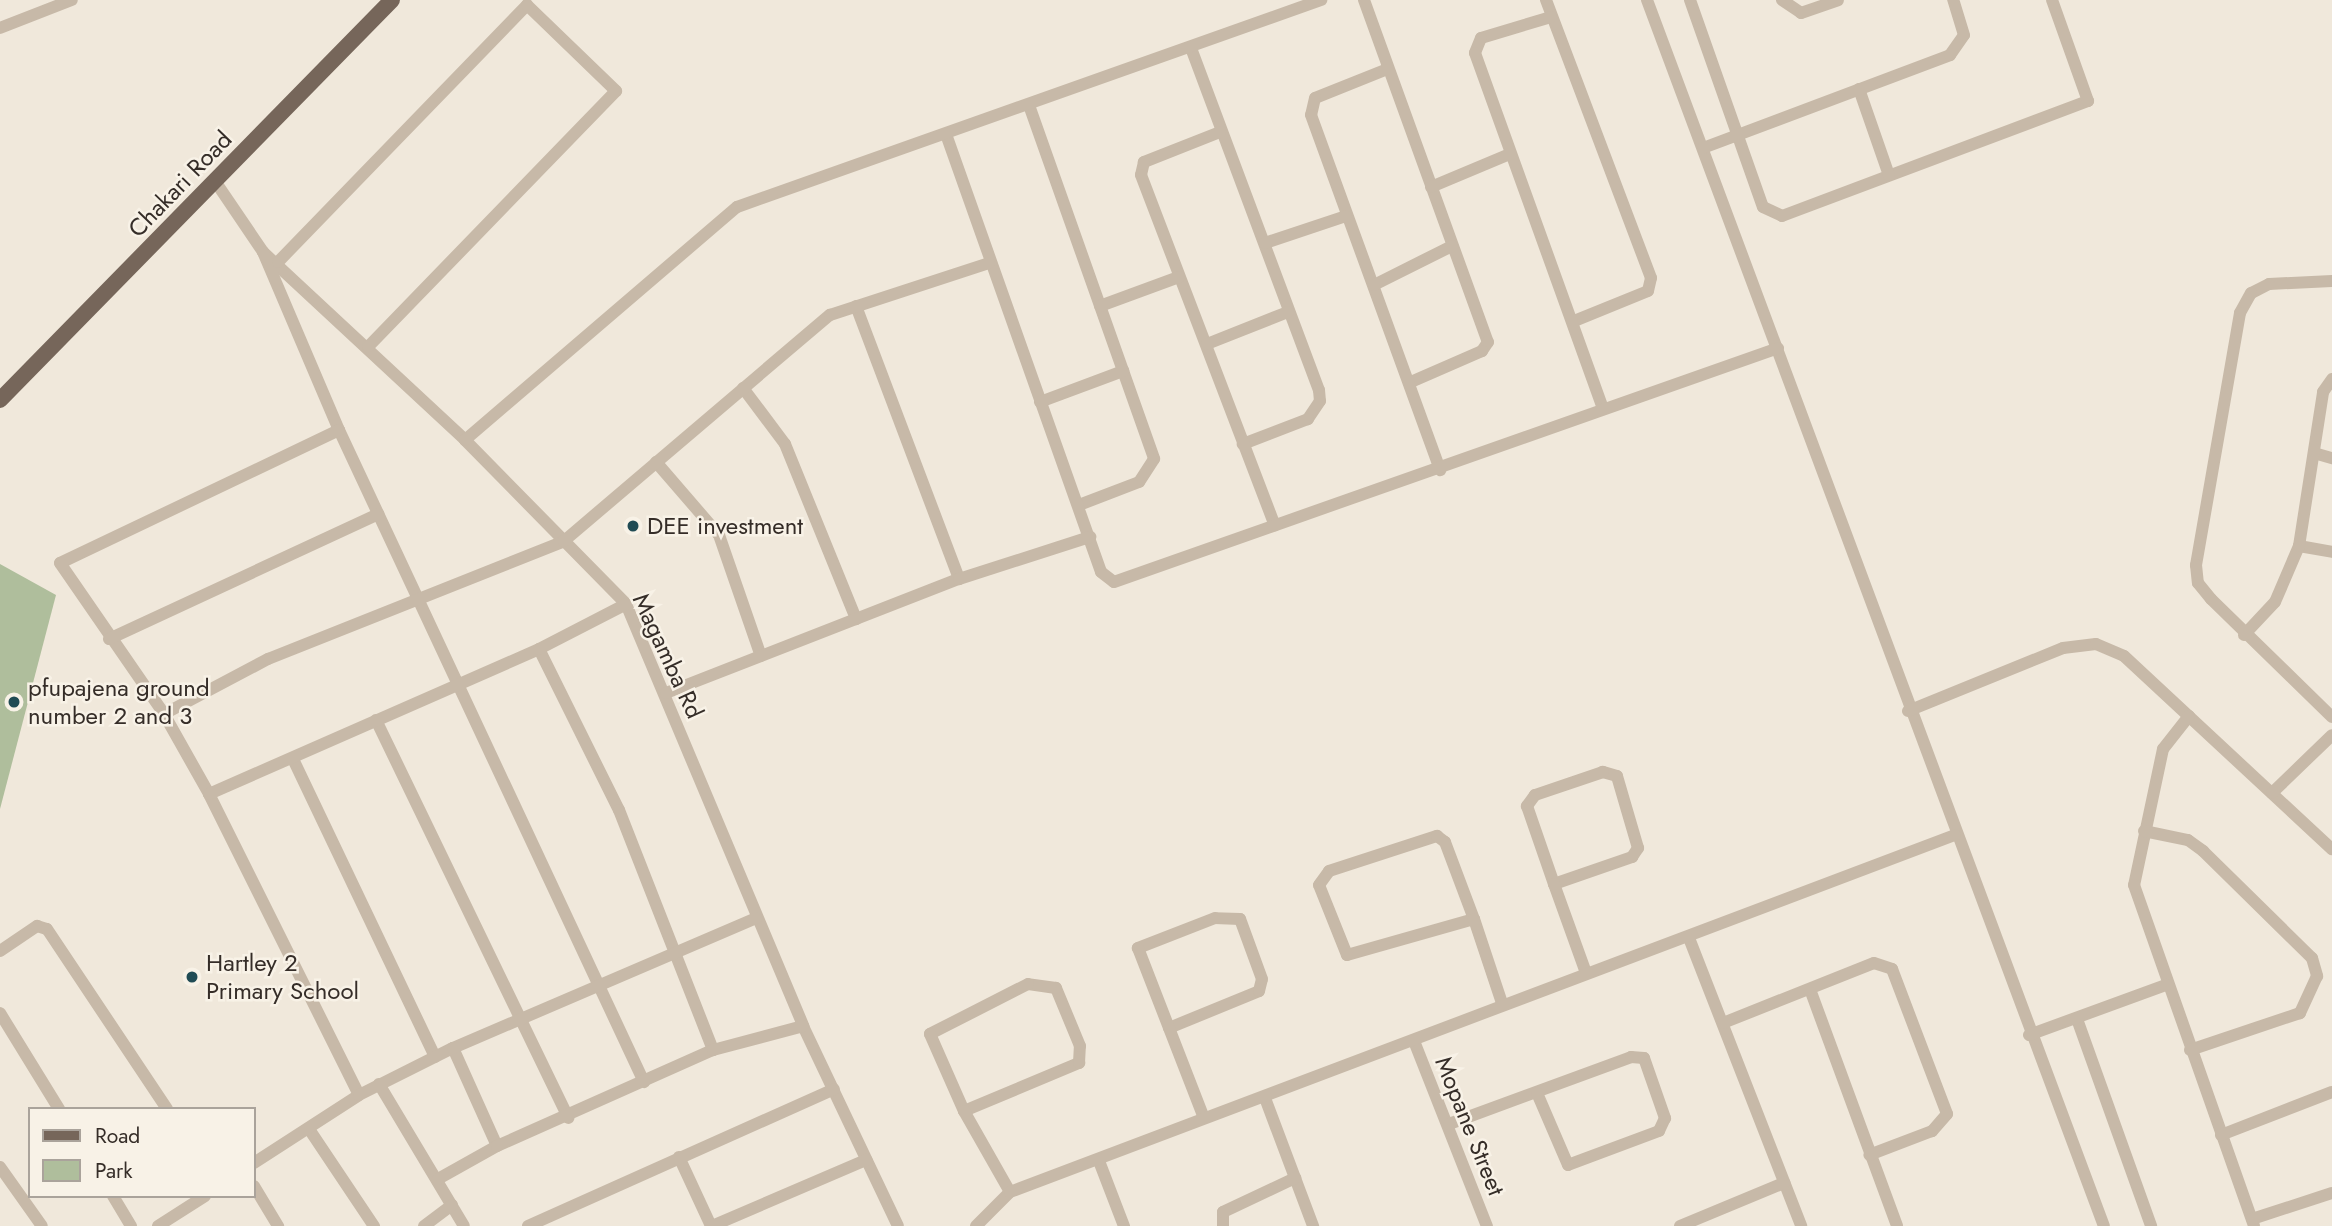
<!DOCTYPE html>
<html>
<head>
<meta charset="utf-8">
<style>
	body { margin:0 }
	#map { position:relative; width:2332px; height:1226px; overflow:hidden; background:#f0e8db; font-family:Jost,sans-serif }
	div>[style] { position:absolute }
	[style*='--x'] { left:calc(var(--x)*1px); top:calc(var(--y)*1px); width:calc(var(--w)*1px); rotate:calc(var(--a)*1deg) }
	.green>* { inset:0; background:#afbe9c }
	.minor>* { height:12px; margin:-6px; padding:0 6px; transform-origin:6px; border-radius:6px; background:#c7b9a8 }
	.major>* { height:16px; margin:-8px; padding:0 8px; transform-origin:8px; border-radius:8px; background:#76665a }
	.dots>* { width:19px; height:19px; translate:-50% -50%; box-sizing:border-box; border:4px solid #f8f2e7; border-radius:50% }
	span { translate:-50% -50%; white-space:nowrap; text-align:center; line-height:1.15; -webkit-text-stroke:5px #f8f2e7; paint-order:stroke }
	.street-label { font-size:24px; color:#352d28 }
	.poi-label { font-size:24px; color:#352d28 }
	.left { translate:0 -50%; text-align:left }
	.legend { position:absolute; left:28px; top:1107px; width:228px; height:91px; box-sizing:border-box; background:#f8f2e7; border:2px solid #aaa39b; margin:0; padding:9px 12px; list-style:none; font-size:21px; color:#352d28 }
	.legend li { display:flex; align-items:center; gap:14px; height:35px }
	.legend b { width:35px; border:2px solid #aaa39b }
</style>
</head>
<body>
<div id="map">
	<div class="green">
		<i style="clip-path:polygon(0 564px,56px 595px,0 809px)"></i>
	</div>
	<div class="minor">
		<i style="--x:1364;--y:0;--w:364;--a:70.1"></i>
		<i style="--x:1488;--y:342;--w:11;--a:124"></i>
		<i style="--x:1482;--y:351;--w:77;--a:156.4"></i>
		<i style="--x:1546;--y:0;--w:297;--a:69.3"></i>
		<i style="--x:1651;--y:278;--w:13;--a:103"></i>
		<i style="--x:1648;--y:291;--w:80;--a:157.9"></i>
		<i style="--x:1647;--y:0;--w:1308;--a:69.56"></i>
		<i style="--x:1690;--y:0;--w:219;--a:70.6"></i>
		<i style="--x:1763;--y:207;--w:21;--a:25"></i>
		<i style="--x:1782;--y:216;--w:327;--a:-20.6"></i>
		<i style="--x:2088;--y:101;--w:107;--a:-109.6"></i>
		<i style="--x:1782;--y:0;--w:23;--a:34"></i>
		<i style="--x:1801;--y:13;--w:39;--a:-19"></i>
		<i style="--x:1551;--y:17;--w:73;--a:163.3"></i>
		<i style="--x:1481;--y:38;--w:16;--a:112"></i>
		<i style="--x:1475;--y:53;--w:377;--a:70.2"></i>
		<i style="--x:0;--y:28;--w:77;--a:-21.3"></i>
		<i style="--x:1191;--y:48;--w:365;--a:69.5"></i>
		<i style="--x:1319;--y:390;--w:11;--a:85"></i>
		<i style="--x:1320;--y:401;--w:22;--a:124"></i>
		<i style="--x:1308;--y:419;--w:70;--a:159"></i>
		<i style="--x:1385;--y:70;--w:75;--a:158.2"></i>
		<i style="--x:1315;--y:98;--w:17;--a:103"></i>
		<i style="--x:1311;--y:115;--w:378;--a:70"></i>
		<i style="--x:1859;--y:89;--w:91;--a:70.8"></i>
		<i style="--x:1030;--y:108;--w:372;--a:70.5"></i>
		<i style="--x:1154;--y:459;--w:27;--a:123"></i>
		<i style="--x:1139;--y:482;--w:64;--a:159"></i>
		<i style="--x:1220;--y:132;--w:82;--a:158.5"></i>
		<i style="--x:1144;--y:162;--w:13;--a:103"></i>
		<i style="--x:1141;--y:175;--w:375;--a:69.1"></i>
		<i style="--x:947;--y:137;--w:461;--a:70.5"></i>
		<i style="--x:1101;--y:572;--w:16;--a:38"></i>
		<i style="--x:1114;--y:582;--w:704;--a:-19.41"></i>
		<i style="--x:1703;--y:148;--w:264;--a:-20.6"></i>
		<i style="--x:1950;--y:55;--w:24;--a:-55"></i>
		<i style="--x:1964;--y:35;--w:37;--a:-107"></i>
		<i style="--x:215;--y:181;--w:86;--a:55.9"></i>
		<i style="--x:263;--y:252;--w:276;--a:42.9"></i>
		<i style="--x:465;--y:440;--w:230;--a:45.5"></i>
		<i style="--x:626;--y:604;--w:458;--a:67.2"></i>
		<i style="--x:803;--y:1026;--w:221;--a:64.6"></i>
		<i style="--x:1431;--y:187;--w:86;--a:-22.7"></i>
		<i style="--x:1265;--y:243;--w:85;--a:-18.4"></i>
		<i style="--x:263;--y:252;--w:194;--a:66.9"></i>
		<i style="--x:339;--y:430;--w:720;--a:64.93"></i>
		<i style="--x:278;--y:262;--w:358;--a:-45.9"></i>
		<i style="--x:527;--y:5;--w:124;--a:44"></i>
		<i style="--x:616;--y:91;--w:356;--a:134.1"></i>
		<i style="--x:2332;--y:281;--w:63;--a:177.3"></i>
		<i style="--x:2269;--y:284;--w:20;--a:153"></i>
		<i style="--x:2251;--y:293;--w:23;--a:119"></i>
		<i style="--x:2240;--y:313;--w:256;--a:99.9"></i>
		<i style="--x:2196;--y:565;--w:18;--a:84"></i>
		<i style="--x:2198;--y:583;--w:21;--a:51"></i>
		<i style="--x:2211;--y:599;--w:169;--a:44.3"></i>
		<i style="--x:1374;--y:285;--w:87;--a:-26.6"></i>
		<i style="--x:856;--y:306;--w:292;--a:69.3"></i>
		<i style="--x:1100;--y:306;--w:84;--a:-20.2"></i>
		<i style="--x:1207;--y:344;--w:87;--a:-21.6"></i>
		<i style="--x:743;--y:388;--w:70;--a:53.1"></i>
		<i style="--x:785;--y:444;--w:189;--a:67.9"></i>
		<i style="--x:1040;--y:402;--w:89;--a:-20.5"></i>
		<i style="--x:339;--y:430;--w:309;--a:154.5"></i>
		<i style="--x:60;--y:563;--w:183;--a:55.4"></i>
		<i style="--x:164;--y:714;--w:92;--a:60.6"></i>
		<i style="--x:209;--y:794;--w:336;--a:63.5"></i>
		<i style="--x:465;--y:440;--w:358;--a:-40.6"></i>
		<i style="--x:737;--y:207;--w:620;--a:-19.52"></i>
		<i style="--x:2314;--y:453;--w:19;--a:16"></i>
		<i style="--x:656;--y:462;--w:96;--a:49.2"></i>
		<i style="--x:719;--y:535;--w:128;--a:70.9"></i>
		<i style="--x:2299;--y:546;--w:34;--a:10"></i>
		<i style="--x:2244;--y:635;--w:45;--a:-46.8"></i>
		<i style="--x:2275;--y:602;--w:61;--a:-66.8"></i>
		<i style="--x:2299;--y:546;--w:156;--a:-81.1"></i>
		<i style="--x:2323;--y:392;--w:16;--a:-55"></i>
		<i style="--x:109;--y:639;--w:297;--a:-24.9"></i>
		<i style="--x:539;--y:649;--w:180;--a:63.6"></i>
		<i style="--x:619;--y:810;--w:258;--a:68.6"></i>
		<i style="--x:666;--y:693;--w:314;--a:-21.3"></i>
		<i style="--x:959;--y:579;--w:138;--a:-17.8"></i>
		<i style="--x:1908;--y:711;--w:167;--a:-22.1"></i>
		<i style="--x:2063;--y:648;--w:33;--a:-7"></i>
		<i style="--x:2096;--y:644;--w:30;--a:23"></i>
		<i style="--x:2124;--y:656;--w:284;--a:42.9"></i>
		<i style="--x:164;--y:714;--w:118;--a:-27.9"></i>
		<i style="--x:268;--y:659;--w:319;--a:-21.7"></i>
		<i style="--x:564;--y:541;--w:349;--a:-40.4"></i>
		<i style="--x:830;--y:315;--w:167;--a:-18.1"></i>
		<i style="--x:2189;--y:716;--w:42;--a:128.2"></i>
		<i style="--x:2163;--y:749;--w:139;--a:102"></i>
		<i style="--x:2134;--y:885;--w:361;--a:70.6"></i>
		<i style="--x:376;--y:720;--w:442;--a:64.2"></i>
		<i style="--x:293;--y:759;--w:330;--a:64.5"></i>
		<i style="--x:2272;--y:793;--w:83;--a:-44"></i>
		<i style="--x:209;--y:794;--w:360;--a:-23.7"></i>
		<i style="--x:539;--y:649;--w:98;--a:-27.3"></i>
		<i style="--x:2144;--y:831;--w:45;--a:11.6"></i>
		<i style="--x:2188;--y:840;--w:19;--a:36"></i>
		<i style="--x:2203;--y:851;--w:153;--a:44.5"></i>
		<i style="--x:2312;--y:958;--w:19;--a:74"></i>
		<i style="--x:2317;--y:976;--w:41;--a:114.7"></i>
		<i style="--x:2300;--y:1013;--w:116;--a:161.4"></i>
		<i style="--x:1554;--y:884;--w:83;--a:-19.1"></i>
		<i style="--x:1632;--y:857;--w:11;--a:-56"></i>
		<i style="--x:1638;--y:848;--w:75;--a:-106.3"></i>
		<i style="--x:1617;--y:776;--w:15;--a:-164"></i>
		<i style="--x:1603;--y:772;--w:72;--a:161.3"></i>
		<i style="--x:1535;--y:795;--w:14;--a:126"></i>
		<i style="--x:1527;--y:806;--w:83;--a:70.9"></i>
		<i style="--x:1554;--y:884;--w:95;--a:70.2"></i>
		<i style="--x:1474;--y:919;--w:132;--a:164.2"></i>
		<i style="--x:1347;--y:955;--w:75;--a:-111.8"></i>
		<i style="--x:1319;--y:885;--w:17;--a:-54"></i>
		<i style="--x:1329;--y:871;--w:114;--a:-18"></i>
		<i style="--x:1437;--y:836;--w:10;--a:37"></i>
		<i style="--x:1445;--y:842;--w:82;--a:69.4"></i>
		<i style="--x:1474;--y:919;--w:89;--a:71.6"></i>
		<i style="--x:1689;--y:938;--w:309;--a:68.7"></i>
		<i style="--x:0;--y:951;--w:45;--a:-34"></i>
		<i style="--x:37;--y:926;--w:10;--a:17"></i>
		<i style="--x:47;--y:929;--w:216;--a:56.3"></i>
		<i style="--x:1811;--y:992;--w:249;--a:69.8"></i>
		<i style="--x:0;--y:1013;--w:113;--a:58.4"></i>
		<i style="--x:2077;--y:1019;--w:220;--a:70.3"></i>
		<i style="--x:1723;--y:1023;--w:162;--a:-21.7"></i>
		<i style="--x:1874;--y:963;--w:19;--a:18"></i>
		<i style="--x:1892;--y:969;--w:155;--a:69.2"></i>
		<i style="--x:1947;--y:1114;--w:23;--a:131"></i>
		<i style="--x:1932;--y:1131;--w:67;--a:159.1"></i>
		<i style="--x:1169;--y:1028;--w:97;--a:-22.3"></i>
		<i style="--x:1259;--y:991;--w:12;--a:-76"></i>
		<i style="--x:1262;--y:979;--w:64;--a:-110.1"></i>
		<i style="--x:1240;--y:919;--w:25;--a:-178"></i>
		<i style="--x:1215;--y:918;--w:83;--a:158.7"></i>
		<i style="--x:1138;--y:948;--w:182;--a:68.8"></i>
		<i style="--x:2029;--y:1035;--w:146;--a:-20.1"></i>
		<i style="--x:1414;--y:1041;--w:199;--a:68.5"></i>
		<i style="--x:453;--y:1048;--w:107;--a:65.8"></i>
		<i style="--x:379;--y:1084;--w:165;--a:59.1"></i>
		<i style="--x:1265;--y:1098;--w:137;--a:69.4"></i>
		<i style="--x:964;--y:1111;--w:125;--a:-22.7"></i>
		<i style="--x:1079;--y:1063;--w:17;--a:-87"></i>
		<i style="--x:1080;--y:1046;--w:63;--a:-112.5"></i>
		<i style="--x:1056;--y:988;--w:28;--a:-172"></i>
		<i style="--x:1028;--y:984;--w:110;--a:153"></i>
		<i style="--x:930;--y:1034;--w:84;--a:66.2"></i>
		<i style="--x:964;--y:1111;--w:93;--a:60.4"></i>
		<i style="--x:1449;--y:1124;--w:194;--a:-20.2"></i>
		<i style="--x:1631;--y:1057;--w:13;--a:4"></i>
		<i style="--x:1644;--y:1058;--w:64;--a:70.7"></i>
		<i style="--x:1665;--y:1118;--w:14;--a:115"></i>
		<i style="--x:1659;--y:1131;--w:97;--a:159.5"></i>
		<i style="--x:1568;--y:1165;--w:78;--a:-113.3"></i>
		<i style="--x:309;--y:1129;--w:117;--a:56.2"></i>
		<i style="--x:2221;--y:1135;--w:119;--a:-21.2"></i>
		<i style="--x:679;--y:1157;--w:76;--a:65.1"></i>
		<i style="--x:1099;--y:1161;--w:70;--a:69"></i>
		<i style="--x:254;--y:1163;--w:125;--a:-32.9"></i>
		<i style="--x:359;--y:1095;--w:105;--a:-26.6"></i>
		<i style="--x:453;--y:1048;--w:330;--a:-23.2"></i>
		<i style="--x:0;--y:1167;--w:72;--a:54.6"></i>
		<i style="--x:438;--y:1179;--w:68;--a:-29.2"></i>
		<i style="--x:497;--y:1146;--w:236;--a:-24"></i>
		<i style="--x:713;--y:1050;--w:93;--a:-14.9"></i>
		<i style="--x:254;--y:1186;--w:47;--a:59"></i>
		<i style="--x:113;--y:1196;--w:35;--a:59"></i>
		<i style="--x:2252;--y:1219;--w:84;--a:-18"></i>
		<i style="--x:158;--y:1226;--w:56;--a:-32.6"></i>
		<i style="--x:424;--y:1226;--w:35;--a:-37"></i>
		<i style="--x:528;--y:1226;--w:335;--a:-24.1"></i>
		<i style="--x:712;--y:1226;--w:168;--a:-23.2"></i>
		<i style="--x:976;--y:1226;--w:48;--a:-45"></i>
		<i style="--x:1010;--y:1192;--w:1010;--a:-20.7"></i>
		<i style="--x:1223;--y:1226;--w:14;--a:-90"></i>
		<i style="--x:1223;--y:1212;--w:80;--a:-25.3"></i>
		<i style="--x:1680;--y:1226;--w:113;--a:-22.5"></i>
	</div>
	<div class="major">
		<i style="--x:0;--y:400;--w:560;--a:-45.58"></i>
	</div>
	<div class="dots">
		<i style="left:633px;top:526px;background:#204b54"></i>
		<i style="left:14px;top:702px;background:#204b54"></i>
		<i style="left:192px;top:977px;background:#204b54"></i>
	</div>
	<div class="street-label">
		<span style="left:180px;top:184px;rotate:-46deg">Chakari Road</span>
		<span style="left:668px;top:656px;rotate:65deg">Magamba Rd</span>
		<span style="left:1470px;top:1126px;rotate:68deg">Mopane Street</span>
	</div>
	<div class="poi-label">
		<span class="left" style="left:647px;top:526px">DEE investment</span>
		<span class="left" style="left:28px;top:702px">pfupajena ground<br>number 2 and 3</span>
		<span class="left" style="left:206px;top:977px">Hartley 2<br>Primary School</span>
	</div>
	<ul class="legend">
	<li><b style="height:9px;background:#76665a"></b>Road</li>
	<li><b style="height:19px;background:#afbe9c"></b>Park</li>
	</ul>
</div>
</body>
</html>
